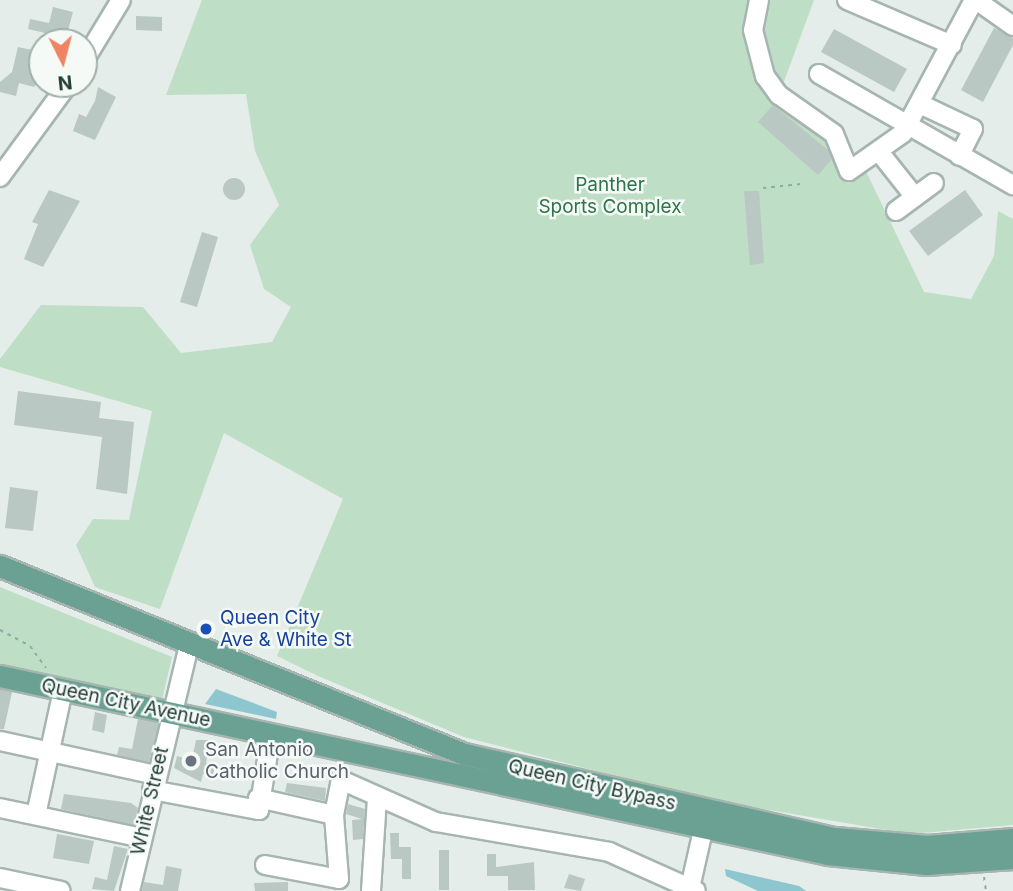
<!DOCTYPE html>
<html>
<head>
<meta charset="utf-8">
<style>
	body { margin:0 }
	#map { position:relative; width:1013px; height:891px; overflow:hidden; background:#e4ede9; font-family:Inter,sans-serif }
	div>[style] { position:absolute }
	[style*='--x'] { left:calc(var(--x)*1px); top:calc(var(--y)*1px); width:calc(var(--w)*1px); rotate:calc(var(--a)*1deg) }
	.green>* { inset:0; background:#bedec6 }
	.water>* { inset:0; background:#8ec6d0 }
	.building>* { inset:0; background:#b9c8c2 }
	.round { border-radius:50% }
	.path>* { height:2px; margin-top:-1px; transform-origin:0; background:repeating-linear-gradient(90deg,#85b0a3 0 3.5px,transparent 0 8.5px) }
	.roads { filter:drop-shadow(2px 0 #a7b5b0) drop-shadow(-2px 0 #a7b5b0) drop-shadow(0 2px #a7b5b0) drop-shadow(0 -2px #a7b5b0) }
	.minor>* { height:18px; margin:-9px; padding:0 9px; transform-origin:9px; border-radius:9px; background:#fff }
	.major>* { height:21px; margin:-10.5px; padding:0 10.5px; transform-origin:10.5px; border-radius:10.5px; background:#6aa193 }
	.dots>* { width:19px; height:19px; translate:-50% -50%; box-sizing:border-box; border:4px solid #f5faf7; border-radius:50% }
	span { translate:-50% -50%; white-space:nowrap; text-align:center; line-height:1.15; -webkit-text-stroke:5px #f5faf7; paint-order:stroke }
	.park-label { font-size:19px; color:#2f744a }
	.transit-label { font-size:19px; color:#164399 }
	.left { translate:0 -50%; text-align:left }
	.street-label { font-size:19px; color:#243e37 }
	.worship-label { font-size:19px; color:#5b616d }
	.north { position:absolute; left:28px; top:28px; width:70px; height:70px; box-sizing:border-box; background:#f5faf7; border:2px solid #a1afaa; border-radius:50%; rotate:174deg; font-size:19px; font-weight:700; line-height:28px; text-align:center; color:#243e37 }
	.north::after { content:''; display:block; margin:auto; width:24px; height:32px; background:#ee8461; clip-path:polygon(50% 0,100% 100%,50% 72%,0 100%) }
</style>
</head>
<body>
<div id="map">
	<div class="green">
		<i style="clip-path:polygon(202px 0,814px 0,779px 95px,827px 127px,849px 171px,862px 163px,924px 292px,971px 299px,994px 256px,998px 211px,1013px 219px,1013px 825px,910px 834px,710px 800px,464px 737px,318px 676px,277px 656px,343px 499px,224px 433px,160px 609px,95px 587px,76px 545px,93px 519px,129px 520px,152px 411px,0 367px,0 359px,41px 305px,143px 307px,181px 353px,272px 342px,291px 307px,264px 289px,250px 245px,279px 205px,255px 151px,246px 94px,166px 95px)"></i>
		<i style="clip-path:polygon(0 587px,172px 657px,162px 700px,0 665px)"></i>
	</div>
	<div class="water">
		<i style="clip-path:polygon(216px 689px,277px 712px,276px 719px,205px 704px)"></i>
		<i style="clip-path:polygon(725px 869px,799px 886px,806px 891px,758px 891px,726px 876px)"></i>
	</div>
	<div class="building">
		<i style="clip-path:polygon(53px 7px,73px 12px,65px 42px,43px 42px,45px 33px,28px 29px,30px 19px,49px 23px)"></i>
		<i style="clip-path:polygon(136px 16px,162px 17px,162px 31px,136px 30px)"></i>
		<i style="clip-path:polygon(994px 28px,1013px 38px,1013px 45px,983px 102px,961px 90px)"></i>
		<i style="clip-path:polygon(834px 29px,907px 69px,894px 92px,821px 52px)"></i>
		<i style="clip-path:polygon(18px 47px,42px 52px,42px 73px,34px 87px,19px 83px,16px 96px,0 92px,0 82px,12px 72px)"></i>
		<i style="clip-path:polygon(98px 87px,116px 97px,95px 140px,73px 131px,79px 114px,86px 117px,95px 101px)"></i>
		<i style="clip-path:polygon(773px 105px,829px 151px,832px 159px,818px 175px,758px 122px)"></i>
		<i class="round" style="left:223px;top:178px;width:22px;height:22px"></i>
		<i style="clip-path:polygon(49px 190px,80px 201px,43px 267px,24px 259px,38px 224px,32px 222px)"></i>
		<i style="clip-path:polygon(965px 190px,983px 215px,928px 256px,909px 231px)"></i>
		<i style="clip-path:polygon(744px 191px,759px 191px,764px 263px,750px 265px)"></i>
		<i style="clip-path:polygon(202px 232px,218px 237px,197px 307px,180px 302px)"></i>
		<i style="clip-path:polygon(18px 391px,101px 402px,99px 418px,134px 422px,127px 494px,96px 489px,102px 437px,14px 425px)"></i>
		<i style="clip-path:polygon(10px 487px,38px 491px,33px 531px,5px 528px)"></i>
		<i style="clip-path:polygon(0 689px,12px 692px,4px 729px,0 729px)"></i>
		<i style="clip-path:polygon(95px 712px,107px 715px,104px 733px,92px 730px)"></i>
		<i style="clip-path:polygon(138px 719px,159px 724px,149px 762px,117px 755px,119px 747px,132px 749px)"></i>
		<i style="clip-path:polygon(196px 740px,210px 740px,206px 763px,217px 765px,214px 776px,203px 774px,201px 782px,174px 768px,177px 756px,192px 760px)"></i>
		<i style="clip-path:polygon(287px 783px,326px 788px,325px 801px,285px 792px)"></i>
		<i style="clip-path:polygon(64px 794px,131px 803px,138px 808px,134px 825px,61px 809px)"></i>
		<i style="clip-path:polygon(348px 804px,365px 809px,363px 839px,353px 840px,352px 820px,362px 819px,346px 814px)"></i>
		<i style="clip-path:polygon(390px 833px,399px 833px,399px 847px,411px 847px,411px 879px,402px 879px,402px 859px,391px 859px)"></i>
		<i style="clip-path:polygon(57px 834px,94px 841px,89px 864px,53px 858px)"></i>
		<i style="clip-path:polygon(114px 846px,128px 849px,114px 891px,92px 889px,95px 877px,107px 880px)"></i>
		<i style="clip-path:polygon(439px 850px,449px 850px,449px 890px,439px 890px)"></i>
		<i style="clip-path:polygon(487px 854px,496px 854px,496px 867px,534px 862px,535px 890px,508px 890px,508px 876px,487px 876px)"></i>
		<i style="clip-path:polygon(166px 866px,182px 869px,178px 891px,142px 891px,144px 882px,163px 885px)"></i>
		<i style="clip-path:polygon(569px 874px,585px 879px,581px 891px,564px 888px)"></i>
		<i style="clip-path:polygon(288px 882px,288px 891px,255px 891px,254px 883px)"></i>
	</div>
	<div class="path">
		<i style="--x:763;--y:188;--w:38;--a:-6"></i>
		<i style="--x:0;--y:630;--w:34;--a:28"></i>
		<i style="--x:30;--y:646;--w:27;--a:54"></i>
		<i style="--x:984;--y:877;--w:14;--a:82"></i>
	</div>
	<div class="roads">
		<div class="minor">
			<i style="--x:759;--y:0;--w:31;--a:101"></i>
			<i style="--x:753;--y:30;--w:48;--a:75.4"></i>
			<i style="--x:765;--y:76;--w:24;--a:54"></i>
			<i style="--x:779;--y:95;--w:67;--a:35.3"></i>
			<i style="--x:834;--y:134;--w:40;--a:68"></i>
			<i style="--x:849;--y:171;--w:66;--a:-35.1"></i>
			<i style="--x:903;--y:133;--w:151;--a:-61.9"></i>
			<i style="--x:847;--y:0;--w:114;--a:23.2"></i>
			<i style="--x:976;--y:0;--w:45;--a:35.1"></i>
			<i style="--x:84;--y:61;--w:71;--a:-58.8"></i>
			<i style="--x:819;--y:74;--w:224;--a:29.8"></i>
			<i style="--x:922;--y:105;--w:56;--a:25.2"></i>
			<i style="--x:973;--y:129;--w:30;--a:117"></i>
			<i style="--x:880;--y:153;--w:56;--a:51.5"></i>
			<i style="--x:0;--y:177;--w:115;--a:-53.8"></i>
			<i style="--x:896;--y:211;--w:47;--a:-36.4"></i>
			<i style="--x:0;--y:741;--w:160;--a:12.3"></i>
			<i style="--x:152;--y:790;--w:109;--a:10.6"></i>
			<i style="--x:259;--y:810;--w:77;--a:-81"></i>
			<i style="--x:258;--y:798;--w:78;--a:12.6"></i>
			<i style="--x:0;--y:808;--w:145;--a:11.9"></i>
			<i style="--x:36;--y:815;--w:128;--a:-77.8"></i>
			<i style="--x:265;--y:865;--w:75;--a:10.7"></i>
			<i style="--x:339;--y:879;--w:64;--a:-94.5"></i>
			<i style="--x:334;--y:815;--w:36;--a:-79"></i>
			<i style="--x:341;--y:780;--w:104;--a:23.9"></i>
			<i style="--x:436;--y:822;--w:176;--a:9.8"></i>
			<i style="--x:609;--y:852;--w:95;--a:24.1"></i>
			<i style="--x:0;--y:878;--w:62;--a:12"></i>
			<i style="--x:690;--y:888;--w:73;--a:-77.3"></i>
			<i style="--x:130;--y:891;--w:256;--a:-76.5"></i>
			<i style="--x:371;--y:891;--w:93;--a:-86.3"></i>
		</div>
		<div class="major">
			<i style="--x:0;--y:566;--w:501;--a:22.06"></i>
			<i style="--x:464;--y:754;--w:380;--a:12.8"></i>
			<i style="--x:835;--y:838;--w:92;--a:5"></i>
			<i style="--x:927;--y:846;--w:86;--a:-4.7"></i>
			<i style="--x:0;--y:676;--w:847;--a:12.13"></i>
			<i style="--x:828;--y:854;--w:99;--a:5.8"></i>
			<i style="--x:926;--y:864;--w:87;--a:-3.9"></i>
		</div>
	</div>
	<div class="dots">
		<i style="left:206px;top:629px;background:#1a4fb4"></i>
		<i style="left:191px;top:761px;background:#6b7280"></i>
	</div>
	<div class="park-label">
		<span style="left:610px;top:196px">Panther<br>Sports Complex</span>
	</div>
	<div class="transit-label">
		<span class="left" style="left:220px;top:629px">Queen City<br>Ave &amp; White St</span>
	</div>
	<div class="street-label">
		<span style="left:126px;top:703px;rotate:12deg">Queen City Avenue</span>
		<span style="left:592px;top:785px;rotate:13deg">Queen City Bypass</span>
		<span style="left:150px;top:801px;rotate:-77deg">White Street</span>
	</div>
	<div class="worship-label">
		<span class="left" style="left:205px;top:761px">San Antonio<br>Catholic Church</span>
	</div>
	<div class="north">N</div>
</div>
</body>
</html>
